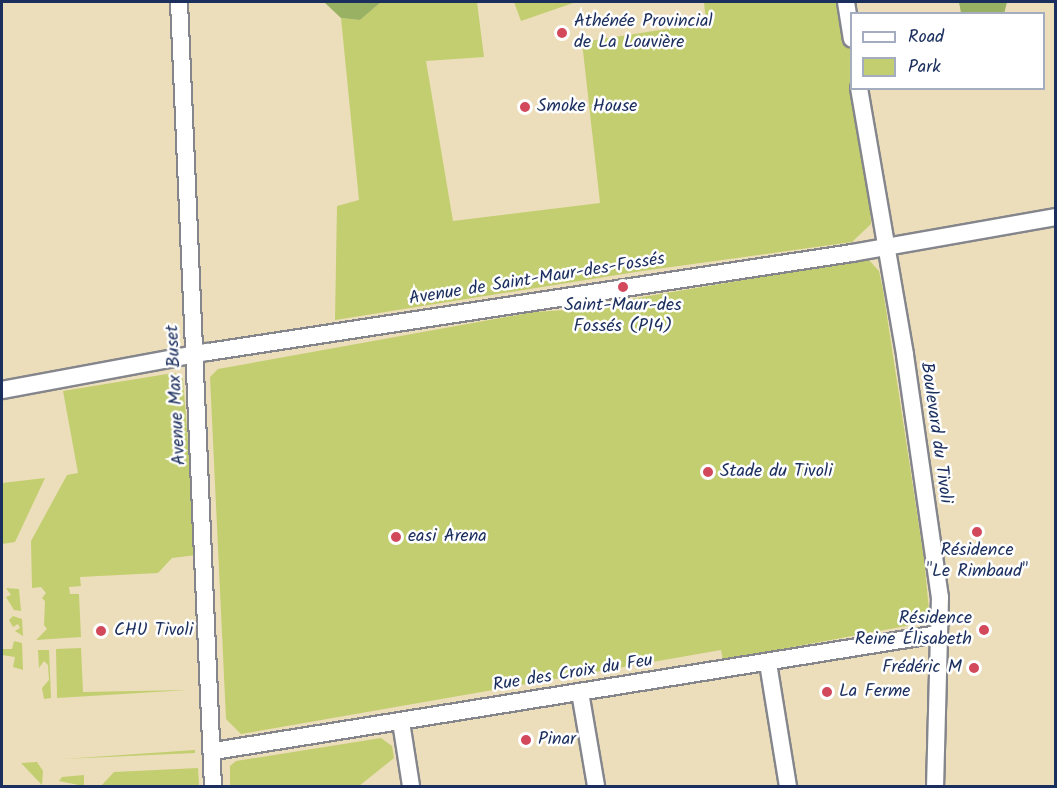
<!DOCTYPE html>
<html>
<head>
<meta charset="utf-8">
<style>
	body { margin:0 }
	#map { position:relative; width:1057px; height:788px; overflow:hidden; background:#ecdeba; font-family:Kalam,sans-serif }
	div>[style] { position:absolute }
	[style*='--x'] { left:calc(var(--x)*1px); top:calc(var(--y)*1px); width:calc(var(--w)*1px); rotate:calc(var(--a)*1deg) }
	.green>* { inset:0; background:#c2ce70 }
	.forest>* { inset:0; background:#99b162 }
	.roads { filter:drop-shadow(2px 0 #84868c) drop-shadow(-2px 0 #84868c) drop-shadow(0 2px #84868c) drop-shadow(0 -2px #84868c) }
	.minor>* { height:16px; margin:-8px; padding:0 8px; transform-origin:8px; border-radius:8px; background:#fff }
	.dots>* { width:16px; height:16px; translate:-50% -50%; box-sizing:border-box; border:3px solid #fff; border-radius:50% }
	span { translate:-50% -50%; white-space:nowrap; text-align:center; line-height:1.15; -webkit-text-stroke:5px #fff; paint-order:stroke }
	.poi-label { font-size:18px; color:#1b2f5e }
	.left { translate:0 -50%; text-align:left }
	.right { translate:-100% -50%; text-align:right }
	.street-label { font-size:18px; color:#1b2f5e }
	.frame { position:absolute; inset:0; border:3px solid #1b2f5e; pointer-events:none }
	.legend { position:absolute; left:850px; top:12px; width:195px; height:78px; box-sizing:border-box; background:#fff; border:2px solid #a4acbf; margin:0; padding:8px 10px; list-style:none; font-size:18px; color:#1b2f5e }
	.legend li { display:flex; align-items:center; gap:12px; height:30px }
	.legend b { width:30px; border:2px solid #a4acbf }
</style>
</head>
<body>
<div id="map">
	<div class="green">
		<i style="clip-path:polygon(381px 2px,477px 2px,484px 57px,426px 61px,453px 221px,600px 203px,582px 42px,706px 23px,704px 2px,846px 2px,851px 39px,852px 88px,864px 122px,871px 224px,852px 242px,642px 271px,335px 320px,337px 206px,359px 200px,341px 18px,360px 20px)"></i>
		<i style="clip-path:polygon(514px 2px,576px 2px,521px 21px)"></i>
		<i style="clip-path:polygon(868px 259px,879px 271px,883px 290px,924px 559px,929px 610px,922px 623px,723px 660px,721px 650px,241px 734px,226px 719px,210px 377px,218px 369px,534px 312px,566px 310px)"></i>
		<i style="clip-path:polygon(167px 374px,175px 373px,183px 379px,197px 555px,172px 558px,158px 573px,80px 577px,81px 586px,69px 587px,70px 594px,79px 594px,81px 637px,36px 640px,47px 629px,44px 625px,45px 601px,42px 598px,46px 593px,41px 587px,32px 588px,31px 541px,67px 475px,78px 473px,63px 391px)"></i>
		<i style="clip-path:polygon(45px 478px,15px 542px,2px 544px,2px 483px)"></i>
		<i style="clip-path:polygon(6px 588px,19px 589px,21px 611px,14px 610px,6px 597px,11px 595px)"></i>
		<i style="clip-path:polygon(13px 616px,22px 619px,23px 636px,15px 631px,20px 628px,18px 624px,13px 627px,9px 620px)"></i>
		<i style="clip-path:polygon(14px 641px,22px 643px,23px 670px,13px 667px,15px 657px,2px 655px,2px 649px,12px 649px)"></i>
		<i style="clip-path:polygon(81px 648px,83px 692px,188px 690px,57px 698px,56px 649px)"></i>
		<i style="clip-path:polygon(38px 650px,49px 650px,51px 698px,44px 699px,42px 688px,49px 680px,48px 665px,44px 661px,39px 668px)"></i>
		<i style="clip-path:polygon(381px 738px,392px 746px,394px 758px,359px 786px,230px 786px,230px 766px,236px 761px)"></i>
		<i style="clip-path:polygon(195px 750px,195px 753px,63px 759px)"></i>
		<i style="clip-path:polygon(37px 762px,43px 771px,42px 785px,21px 763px)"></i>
		<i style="clip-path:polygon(198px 768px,199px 786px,101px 786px,114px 772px)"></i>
		<i style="clip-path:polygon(84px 775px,84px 786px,59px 781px,62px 777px)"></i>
	</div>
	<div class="forest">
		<i style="clip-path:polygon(324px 2px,381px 2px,360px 20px,341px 18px)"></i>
		<i style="clip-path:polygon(959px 2px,1007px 2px,1004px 14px,961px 13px)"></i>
	</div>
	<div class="roads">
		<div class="minor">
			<i style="--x:179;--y:2;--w:785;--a:87.52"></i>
			<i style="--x:846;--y:2;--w:37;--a:81"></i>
			<i style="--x:859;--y:88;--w:271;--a:80.2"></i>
			<i style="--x:905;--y:355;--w:245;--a:81.8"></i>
			<i style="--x:940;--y:597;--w:189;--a:91.5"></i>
			<i style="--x:2;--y:390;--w:209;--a:-10.5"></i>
			<i style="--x:208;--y:352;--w:652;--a:-8.74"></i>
			<i style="--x:852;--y:253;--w:207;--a:-10"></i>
			<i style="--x:768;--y:663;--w:125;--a:80.8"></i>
			<i style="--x:580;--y:692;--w:95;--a:80.3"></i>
			<i style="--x:401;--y:722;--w:65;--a:81.1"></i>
			<i style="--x:214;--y:751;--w:733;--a:-9.18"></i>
		</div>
	</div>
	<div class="dots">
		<i style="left:562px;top:33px;background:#d1495b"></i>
		<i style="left:525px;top:107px;background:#d1495b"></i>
		<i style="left:623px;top:287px;background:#d1495b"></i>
		<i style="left:708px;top:472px;background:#d1495b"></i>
		<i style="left:977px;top:532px;background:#d1495b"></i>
		<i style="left:396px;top:537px;background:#d1495b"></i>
		<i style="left:984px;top:630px;background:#d1495b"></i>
		<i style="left:101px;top:631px;background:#d1495b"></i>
		<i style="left:974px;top:668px;background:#d1495b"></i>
		<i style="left:827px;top:692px;background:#d1495b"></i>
		<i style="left:526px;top:740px;background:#d1495b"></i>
	</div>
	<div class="poi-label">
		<span class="left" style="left:574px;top:33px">Athénée Provincial<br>de La Louvière</span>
		<span class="left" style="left:537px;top:107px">Smoke House</span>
		<span style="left:623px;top:317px">Saint-Maur-des<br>Fossés (P14)</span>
		<span class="left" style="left:720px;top:472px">Stade du Tivoli</span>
		<span class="left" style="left:408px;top:537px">easi Arena</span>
		<span style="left:977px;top:562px">Résidence<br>"Le Rimbaud"</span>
		<span class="right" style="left:972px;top:630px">Résidence<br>Reine Élisabeth</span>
		<span class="left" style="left:114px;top:631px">CHU Tivoli</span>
		<span class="right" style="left:962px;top:668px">Frédéric M</span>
		<span class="left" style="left:839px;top:692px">La Ferme</span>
		<span class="left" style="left:538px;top:740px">Pinar</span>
	</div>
	<div class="street-label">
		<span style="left:537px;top:280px;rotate:-9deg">Avenue de Saint-Maur-des-Fossés</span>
		<span style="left:177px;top:395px;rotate:-93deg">Avenue Max Buset</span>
		<span style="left:935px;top:433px;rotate:82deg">Boulevard du Tivoli</span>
		<span style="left:573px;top:674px;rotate:-9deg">Rue des Croix du Feu</span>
	</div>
	<div class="frame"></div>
	<ul class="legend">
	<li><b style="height:8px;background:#fff"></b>Road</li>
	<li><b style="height:16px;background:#c2ce70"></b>Park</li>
	</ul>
</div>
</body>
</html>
